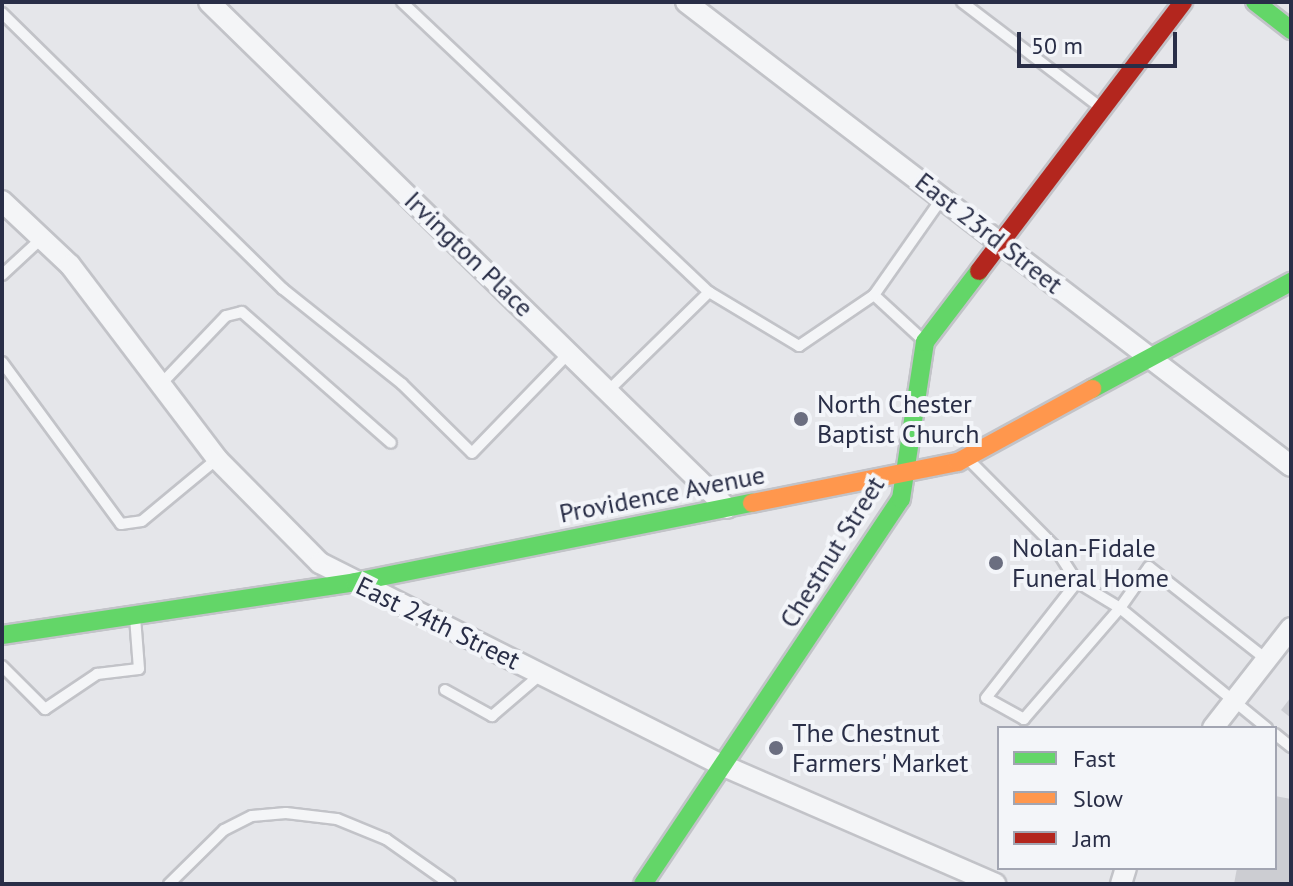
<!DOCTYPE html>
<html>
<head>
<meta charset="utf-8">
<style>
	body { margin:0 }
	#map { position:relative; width:1293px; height:886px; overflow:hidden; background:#e5e6ea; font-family:"PT Sans",sans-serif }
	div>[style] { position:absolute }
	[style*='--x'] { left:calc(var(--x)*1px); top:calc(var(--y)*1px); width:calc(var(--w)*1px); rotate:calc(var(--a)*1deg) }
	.building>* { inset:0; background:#cccdd2 }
	.roads { filter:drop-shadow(2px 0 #c2c3c8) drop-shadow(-2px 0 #c2c3c8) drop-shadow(0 2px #c2c3c8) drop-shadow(0 -2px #c2c3c8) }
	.lane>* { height:10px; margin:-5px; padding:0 5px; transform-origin:5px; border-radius:5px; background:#f4f5f7 }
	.street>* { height:20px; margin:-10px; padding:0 10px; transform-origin:10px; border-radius:10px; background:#f4f5f7 }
	.fast>* { height:18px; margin:-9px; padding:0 9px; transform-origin:9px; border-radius:9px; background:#63d668 }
	.slow>* { height:18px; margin:-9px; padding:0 9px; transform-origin:9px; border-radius:9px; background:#ff974d }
	.jam>* { height:18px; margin:-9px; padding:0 9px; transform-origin:9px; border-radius:9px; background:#b3261e }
	.dots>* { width:22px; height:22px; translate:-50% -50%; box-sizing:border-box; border:4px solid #f3f5f9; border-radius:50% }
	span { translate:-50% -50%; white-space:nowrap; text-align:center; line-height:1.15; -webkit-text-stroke:8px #f3f5f9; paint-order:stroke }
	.street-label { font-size:26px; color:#292e47 }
	.poi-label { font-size:26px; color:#292e47 }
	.left { translate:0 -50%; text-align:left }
	.frame { position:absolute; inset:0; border:4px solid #292e47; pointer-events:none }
	.legend { position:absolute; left:997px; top:726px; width:280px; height:144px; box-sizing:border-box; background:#f3f5f9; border:2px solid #a2a5b2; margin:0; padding:10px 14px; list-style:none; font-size:24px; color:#292e47 }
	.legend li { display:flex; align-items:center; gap:16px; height:40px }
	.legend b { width:40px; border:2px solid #a2a5b2 }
	.scale { position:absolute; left:1017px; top:32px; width:160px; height:36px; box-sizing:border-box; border:4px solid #292e47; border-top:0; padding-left:10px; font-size:24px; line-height:28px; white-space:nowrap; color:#292e47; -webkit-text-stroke:6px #f3f5f9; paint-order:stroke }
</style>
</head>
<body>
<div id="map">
	<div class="building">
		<i style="clip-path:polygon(1291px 697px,1291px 718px,1281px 710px)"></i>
		<i style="clip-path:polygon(1275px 796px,1291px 799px,1291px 884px,1234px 884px,1237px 868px,1275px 868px)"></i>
	</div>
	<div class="roads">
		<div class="lane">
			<i style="--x:402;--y:2;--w:422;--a:43.4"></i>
			<i style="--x:962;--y:2;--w:175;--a:37.3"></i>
			<i style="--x:2;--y:13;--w:394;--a:44.5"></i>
			<i style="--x:283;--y:289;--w:152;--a:38.6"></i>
			<i style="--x:402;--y:384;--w:98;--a:44.6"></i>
			<i style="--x:472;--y:453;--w:141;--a:-45.9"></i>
			<i style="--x:2;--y:275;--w:54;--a:-42.8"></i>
			<i style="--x:874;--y:295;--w:67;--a:42.6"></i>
			<i style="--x:2;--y:362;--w:201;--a:53.7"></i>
			<i style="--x:121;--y:524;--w:21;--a:-8"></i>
			<i style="--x:142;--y:521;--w:97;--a:-39.6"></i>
			<i style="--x:161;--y:384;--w:94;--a:-46.3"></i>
			<i style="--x:226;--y:316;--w:16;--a:-14"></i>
			<i style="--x:242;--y:312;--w:198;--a:41.3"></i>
			<i style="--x:609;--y:390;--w:140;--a:-44.4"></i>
			<i style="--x:709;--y:292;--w:105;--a:31"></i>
			<i style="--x:799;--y:346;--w:91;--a:-34.2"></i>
			<i style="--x:874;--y:295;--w:120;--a:-54.9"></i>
			<i style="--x:971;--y:462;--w:118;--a:45.3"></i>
			<i style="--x:1054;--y:546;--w:43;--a:57.4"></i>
			<i style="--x:1077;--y:582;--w:50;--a:31.2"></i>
			<i style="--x:1120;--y:608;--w:147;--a:130.9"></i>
			<i style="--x:1024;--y:719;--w:43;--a:-151.1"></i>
			<i style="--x:986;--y:698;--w:147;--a:-51.9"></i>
			<i style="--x:2;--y:666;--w:61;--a:45"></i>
			<i style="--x:45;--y:709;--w:63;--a:-33.9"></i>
			<i style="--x:97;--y:674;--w:42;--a:-6.8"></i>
			<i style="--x:139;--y:669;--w:52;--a:-94.4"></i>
			<i style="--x:445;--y:690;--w:54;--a:29"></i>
			<i style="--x:492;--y:716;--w:65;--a:-40.6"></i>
			<i style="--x:1267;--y:728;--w:190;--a:-140.8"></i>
			<i style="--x:1120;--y:608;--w:50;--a:-54.7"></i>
			<i style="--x:1149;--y:567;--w:150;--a:38.2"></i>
			<i style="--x:1275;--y:734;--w:21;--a:39"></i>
			<i style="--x:169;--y:884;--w:77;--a:-44.5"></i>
			<i style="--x:224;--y:830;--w:31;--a:-27"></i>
			<i style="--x:252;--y:816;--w:34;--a:-5"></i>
			<i style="--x:286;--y:813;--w:51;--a:6.7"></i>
			<i style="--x:337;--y:819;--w:53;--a:22.2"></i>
			<i style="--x:386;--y:839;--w:78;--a:35.1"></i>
		</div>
		<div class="street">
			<i style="--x:209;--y:2;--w:724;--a:44.33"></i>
			<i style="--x:686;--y:2;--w:762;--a:37.49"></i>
			<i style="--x:2;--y:201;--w:93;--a:43.3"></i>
			<i style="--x:70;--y:265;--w:243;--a:52.8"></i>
			<i style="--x:217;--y:459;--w:146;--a:45.3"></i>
			<i style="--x:320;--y:563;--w:452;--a:26.7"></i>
			<i style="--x:724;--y:766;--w:296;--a:23.5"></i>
			<i style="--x:1213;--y:728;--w:127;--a:-52"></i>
			<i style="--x:1121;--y:884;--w:17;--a:-73"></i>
		</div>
		<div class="fast">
			<i style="--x:1255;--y:2;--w:46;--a:37.9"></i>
			<i style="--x:1092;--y:389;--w:226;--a:-28.3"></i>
			<i style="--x:2;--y:635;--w:357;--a:-8.5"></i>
			<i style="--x:355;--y:582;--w:405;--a:-11.3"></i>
			<i style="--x:643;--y:884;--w:463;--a:-56.2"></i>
			<i style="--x:901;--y:499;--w:159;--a:-81.3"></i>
			<i style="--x:925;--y:342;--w:89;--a:-52.7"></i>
		</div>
		<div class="slow">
			<i style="--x:752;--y:503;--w:210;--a:-11.3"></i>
			<i style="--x:958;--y:462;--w:153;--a:-28.6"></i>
		</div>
		<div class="jam">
			<i style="--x:979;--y:271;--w:338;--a:-52.8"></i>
		</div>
	</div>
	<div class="dots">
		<i style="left:801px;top:419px;background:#6b6e80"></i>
		<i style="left:996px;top:563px;background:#6b6e80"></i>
		<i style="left:776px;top:748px;background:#6b6e80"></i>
	</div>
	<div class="street-label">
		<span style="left:989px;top:233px;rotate:38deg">East 23rd Street</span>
		<span style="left:469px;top:254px;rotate:44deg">Irvington Place</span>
		<span style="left:662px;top:494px;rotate:-11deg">Providence Avenue</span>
		<span style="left:832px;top:552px;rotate:-58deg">Chestnut Street</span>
		<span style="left:438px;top:623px;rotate:26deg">East 24th Street</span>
	</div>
	<div class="poi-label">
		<span class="left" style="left:817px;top:419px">North Chester<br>Baptist Church</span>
		<span class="left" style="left:1012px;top:563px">Nolan-Fidale<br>Funeral Home</span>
		<span class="left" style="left:792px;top:748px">The Chestnut<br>Farmers' Market</span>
	</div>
	<div class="frame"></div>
	<ul class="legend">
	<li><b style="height:10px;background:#63d668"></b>Fast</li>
	<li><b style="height:10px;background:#ff974d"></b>Slow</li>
	<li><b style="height:10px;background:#b3261e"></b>Jam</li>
	</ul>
	<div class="scale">50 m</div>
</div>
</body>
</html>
